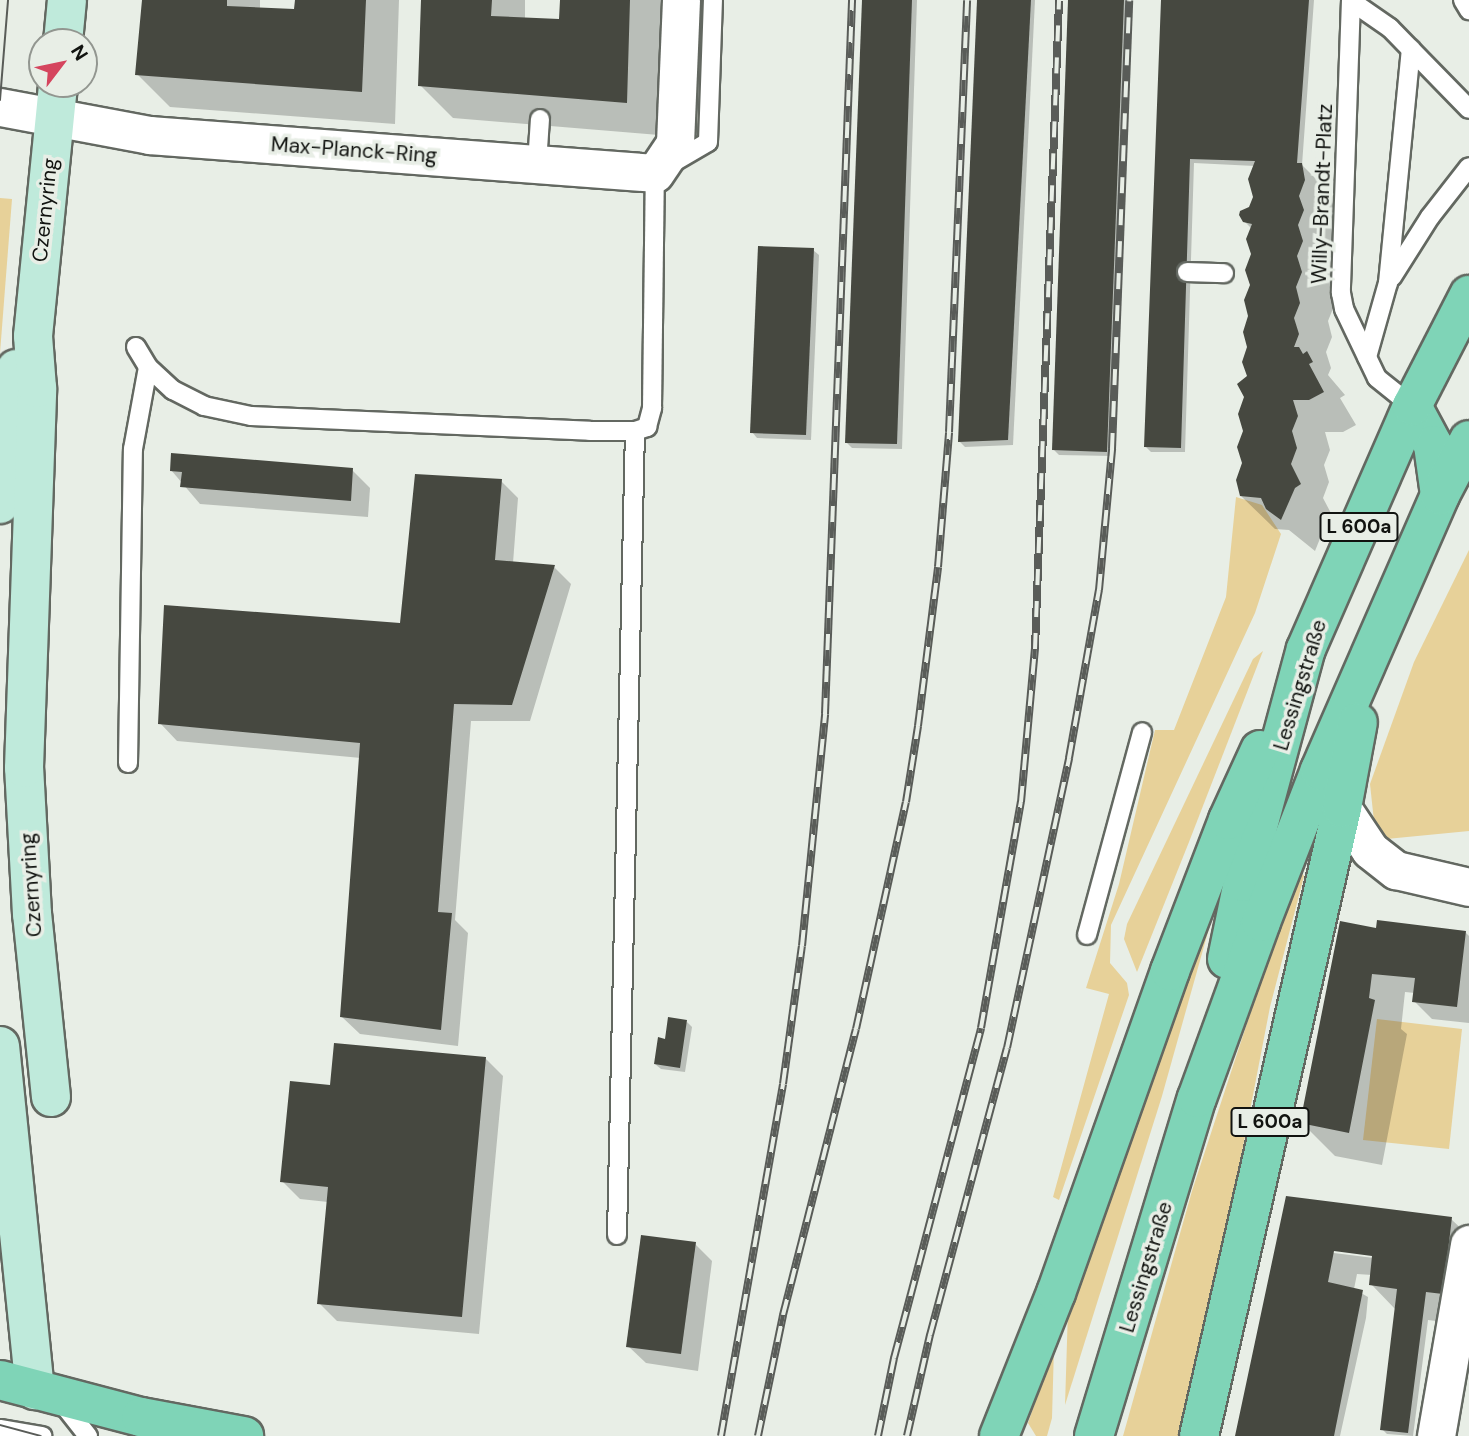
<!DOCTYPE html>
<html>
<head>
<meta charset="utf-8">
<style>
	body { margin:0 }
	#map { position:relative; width:1469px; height:1436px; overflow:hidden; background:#e8eee6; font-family:"DM Sans",sans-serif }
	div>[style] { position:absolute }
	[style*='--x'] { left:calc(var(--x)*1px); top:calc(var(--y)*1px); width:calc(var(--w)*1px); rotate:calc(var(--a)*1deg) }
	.green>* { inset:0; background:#e7d199 }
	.shadow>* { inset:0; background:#0003 }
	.building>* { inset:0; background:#464840 }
	.roads { filter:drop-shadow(2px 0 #636861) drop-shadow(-2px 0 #636861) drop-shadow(0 2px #636861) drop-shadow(0 -2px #636861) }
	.lane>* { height:18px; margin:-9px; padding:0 9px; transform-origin:9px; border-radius:9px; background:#fff }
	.street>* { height:37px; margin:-18.5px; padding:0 18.5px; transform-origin:18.5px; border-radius:18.5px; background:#fff }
	.secondary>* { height:38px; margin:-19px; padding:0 19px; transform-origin:19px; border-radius:19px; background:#bfeadb }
	.primary>* { height:38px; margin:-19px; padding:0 19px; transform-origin:19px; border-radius:19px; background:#7fd4b7 }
	.tram>* { height:2px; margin:-1px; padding:0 1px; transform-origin:1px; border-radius:1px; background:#595c58 }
	.rail>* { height:8px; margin-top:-4px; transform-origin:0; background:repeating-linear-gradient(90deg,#e8eee6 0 16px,#595c58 0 32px); box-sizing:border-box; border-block:2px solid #595c58 }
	span { translate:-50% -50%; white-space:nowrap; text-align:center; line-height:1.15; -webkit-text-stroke:7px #e8eee6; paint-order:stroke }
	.shield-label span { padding:2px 5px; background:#e8eee6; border:2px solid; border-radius:5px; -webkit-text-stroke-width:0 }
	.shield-label { font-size:19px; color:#111310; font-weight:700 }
	.street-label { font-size:21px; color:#111310 }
	.north { position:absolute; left:28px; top:28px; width:70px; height:70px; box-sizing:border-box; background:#e8eee6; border:2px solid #929690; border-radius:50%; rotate:58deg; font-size:19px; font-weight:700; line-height:28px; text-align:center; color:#111310 }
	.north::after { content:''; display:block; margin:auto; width:24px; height:32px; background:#d5455e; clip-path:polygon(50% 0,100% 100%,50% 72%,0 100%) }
</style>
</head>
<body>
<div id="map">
	<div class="green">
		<i style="clip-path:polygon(0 198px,12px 199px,0 353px)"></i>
		<i style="clip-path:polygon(1236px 497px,1262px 505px,1281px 534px,1255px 613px,1111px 925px,1110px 963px,1127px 983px,1129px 995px,1059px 1200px,1053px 1197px,1109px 994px,1086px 988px,1119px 884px,1155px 730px,1174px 730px,1226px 597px)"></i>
		<i style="clip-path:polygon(1469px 550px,1469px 831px,1376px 840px,1370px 784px,1414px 662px)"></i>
		<i style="clip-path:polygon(1263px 651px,1189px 842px,1137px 972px,1124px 939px,1127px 924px,1253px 659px)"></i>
		<i style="clip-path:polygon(1298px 868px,1304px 876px,1270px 1007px,1187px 1436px,1123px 1436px,1192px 1191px)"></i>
		<i style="clip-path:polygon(1224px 875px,1162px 1096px,1065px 1405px,1068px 1309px)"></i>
		<i style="clip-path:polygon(1377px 1019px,1462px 1029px,1449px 1149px,1363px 1140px)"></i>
		<i style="clip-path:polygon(1054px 1347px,1052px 1418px,1047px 1436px,1036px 1436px,1028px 1423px)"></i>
	</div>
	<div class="shadow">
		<i style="clip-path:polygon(144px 0,260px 0,260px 9px,296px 11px,296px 0,399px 0,395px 124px,170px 107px,137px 74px)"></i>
		<i style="clip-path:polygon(423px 0,525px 0,525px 19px,561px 21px,561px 0,664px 0,659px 135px,453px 118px,420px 85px)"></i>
		<i style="clip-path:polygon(863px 0,917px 0,902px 449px,852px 448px,847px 443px)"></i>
		<i style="clip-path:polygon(978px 0,1035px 0,1013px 445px,965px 447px,960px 442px)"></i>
		<i style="clip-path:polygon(1070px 0,1129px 0,1112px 456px,1059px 455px,1054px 450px)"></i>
		<i style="clip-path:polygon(1163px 0,1314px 0,1302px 165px,1335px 198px,1337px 213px,1332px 230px,1336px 244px,1330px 259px,1335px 275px,1329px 290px,1334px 306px,1328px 321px,1332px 337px,1326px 352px,1331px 368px,1328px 375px,1345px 395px,1340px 398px,1356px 425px,1343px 432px,1325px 432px,1330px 450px,1324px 465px,1329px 482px,1323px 498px,1333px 517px,1327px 521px,1315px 551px,1289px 530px,1275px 529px,1241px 496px,1253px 254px,1252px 229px,1244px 221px,1255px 197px,1255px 166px,1194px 163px,1185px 452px,1151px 452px,1146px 447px)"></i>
		<i style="clip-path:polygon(813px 250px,819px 255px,811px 440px,757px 438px,752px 432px)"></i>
		<i style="clip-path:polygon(171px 470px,352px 470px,370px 488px,368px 517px,200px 504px)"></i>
		<i style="clip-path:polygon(501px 481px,518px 498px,513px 563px,554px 567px,571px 584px,530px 721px,471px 721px,455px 920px,468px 933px,458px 1046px,360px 1034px,342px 1017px,361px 758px,177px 741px,160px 723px,402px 625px)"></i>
		<i style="clip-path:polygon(1375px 930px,1465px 932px,1469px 936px,1469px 1023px,1432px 1019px,1414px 1001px,1415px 993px,1405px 992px,1401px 1029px,1407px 1034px,1382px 1165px,1335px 1156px,1302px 1123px)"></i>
		<i style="clip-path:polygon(687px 1022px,692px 1027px,685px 1072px,661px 1069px,655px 1064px,666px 1041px)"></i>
		<i style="clip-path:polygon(485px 1058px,503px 1076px,479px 1334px,337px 1321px,319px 1303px,328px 1202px,300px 1199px,282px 1181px,332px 1087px)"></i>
		<i style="clip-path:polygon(evenodd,1288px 1198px,1451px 1219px,1469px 1236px,1469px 1325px,1428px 1320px,1413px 1436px,1387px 1434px,1382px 1429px,1396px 1310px,1371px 1284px,1372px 1275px,1357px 1274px,1354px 1289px,1368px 1297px,1366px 1318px,1340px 1436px,1237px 1436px,1288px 1198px,1326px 1248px,1374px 1255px,1374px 1258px,1326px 1252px,1326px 1248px)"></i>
		<i style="clip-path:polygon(695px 1244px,712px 1261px,698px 1371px,646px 1363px,628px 1346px)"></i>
	</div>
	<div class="building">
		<i style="clip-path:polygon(142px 0,227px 0,227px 6px,294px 9px,295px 0,366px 0,362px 92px,135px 75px)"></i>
		<i style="clip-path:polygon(421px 0,492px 0,491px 16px,559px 19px,560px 0,630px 0,627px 103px,418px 86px)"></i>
		<i style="clip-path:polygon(862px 0,912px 0,897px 444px,845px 443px)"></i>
		<i style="clip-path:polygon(977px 0,1031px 0,1008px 440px,958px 442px)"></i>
		<i style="clip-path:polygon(1068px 0,1124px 0,1107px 452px,1052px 450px)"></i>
		<i style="clip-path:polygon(1161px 0,1309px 0,1297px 163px,1302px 163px,1305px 180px,1299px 196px,1304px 210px,1298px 225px,1303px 241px,1297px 256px,1302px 272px,1296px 287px,1300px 303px,1294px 318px,1299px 334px,1294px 347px,1299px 347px,1303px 354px,1307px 351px,1313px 362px,1309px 364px,1324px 392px,1309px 400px,1293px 400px,1298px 416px,1292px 431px,1297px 448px,1291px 464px,1301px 484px,1295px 488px,1281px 520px,1266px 509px,1261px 498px,1240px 496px,1236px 480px,1242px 463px,1237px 447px,1243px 431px,1238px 414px,1244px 397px,1237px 384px,1247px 376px,1242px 362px,1247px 347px,1243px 332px,1248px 316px,1244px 300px,1250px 285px,1245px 270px,1251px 254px,1246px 239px,1252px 224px,1243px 222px,1239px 215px,1240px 211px,1249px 207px,1253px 197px,1248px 179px,1255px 161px,1190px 159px,1181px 448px,1144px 447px)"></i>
		<i style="clip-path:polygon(758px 246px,814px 248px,806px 435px,750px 433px)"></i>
		<i style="clip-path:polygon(171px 453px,353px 468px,351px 501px,180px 487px,182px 472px,170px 471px)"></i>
		<i style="clip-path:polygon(415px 474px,502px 479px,495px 560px,555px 565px,512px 705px,454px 704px,438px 912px,452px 913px,441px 1030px,340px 1017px,360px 743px,158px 724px,164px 605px,400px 623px)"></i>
		<i style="clip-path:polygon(1377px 920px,1466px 931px,1457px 1007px,1412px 1002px,1415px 978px,1372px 974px,1369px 998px,1375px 1000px,1349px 1133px,1300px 1123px,1340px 921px,1376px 928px)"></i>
		<i style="clip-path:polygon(668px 1017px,687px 1020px,680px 1068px,654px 1064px,658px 1037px,665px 1039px)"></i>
		<i style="clip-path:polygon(334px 1043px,486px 1057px,462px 1317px,317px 1304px,328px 1187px,280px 1182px,290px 1081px,330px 1085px)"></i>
		<i style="clip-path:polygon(1286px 1196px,1452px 1217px,1443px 1294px,1426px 1292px,1408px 1433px,1380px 1430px,1397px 1289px,1369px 1285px,1372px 1256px,1334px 1251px,1328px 1282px,1363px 1290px,1334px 1436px,1235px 1436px)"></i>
		<i style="clip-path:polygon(641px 1235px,696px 1242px,681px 1354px,626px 1347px)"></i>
	</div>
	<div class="roads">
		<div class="lane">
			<i style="--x:1351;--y:0;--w:293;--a:92"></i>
			<i style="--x:1341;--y:293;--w:16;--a:79"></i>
			<i style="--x:1344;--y:309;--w:76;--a:64.4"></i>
			<i style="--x:1377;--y:378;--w:45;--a:38.7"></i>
			<i style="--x:1463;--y:0;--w:12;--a:59"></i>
			<i style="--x:1351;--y:1;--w:47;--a:34.7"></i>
			<i style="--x:1390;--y:28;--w:113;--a:45.7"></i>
			<i style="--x:537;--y:164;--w:45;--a:-86.2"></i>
			<i style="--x:1187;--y:272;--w:37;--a:2"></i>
			<i style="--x:1392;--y:277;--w:71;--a:-57.7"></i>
			<i style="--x:1430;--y:217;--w:63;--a:-52"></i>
			<i style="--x:136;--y:347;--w:23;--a:59"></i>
			<i style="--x:148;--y:367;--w:34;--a:43"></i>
			<i style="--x:173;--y:390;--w:35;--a:27"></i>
			<i style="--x:204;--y:406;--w:48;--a:12"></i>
			<i style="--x:251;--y:416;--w:339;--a:2.5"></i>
			<i style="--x:590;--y:431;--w:45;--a:0"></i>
			<i style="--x:635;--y:431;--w:13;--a:-18"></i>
			<i style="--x:647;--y:427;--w:20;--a:-75"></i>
			<i style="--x:652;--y:408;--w:235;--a:-89.3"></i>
			<i style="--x:655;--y:173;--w:61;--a:-30.3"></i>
			<i style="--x:708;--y:142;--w:142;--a:-88"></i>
			<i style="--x:1367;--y:357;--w:77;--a:-74.2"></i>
			<i style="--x:1388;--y:283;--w:235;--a:-84.4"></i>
			<i style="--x:128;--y:763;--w:314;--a:-89.1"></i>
			<i style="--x:133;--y:449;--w:83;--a:-79.6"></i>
			<i style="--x:1087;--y:935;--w:210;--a:-74.8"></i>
			<i style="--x:617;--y:1235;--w:804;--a:-88.72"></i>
			<i style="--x:62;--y:1403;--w:42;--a:51.8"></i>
			<i style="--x:0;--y:1429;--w:43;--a:9.5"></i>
		</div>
		<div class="street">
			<i style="--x:0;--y:107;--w:152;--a:10.6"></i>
			<i style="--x:149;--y:135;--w:507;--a:4.29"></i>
			<i style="--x:655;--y:173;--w:36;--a:-56"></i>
			<i style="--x:675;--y:143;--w:143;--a:-87.6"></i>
			<i style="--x:1342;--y:808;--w:50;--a:56.3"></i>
			<i style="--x:1370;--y:850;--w:33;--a:38"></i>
			<i style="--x:1396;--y:870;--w:75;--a:13.1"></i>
			<i style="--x:1436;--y:1436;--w:195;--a:-80.2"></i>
		</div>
		<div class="secondary">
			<i style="--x:63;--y:42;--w:42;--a:-84.6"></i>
			<i style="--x:0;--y:504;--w:136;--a:-83.2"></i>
			<i style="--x:0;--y:1046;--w:346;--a:84.2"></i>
			<i style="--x:51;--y:1097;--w:184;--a:-95.9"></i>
			<i style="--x:32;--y:914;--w:146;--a:-93.1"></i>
			<i style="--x:24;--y:768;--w:380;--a:-88"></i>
			<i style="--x:37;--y:388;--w:52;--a:-94.4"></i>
			<i style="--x:33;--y:336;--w:253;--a:-84.3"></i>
		</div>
		<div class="primary">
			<i style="--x:1412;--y:406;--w:44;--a:61.7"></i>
			<i style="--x:1433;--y:445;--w:50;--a:82"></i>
			<i style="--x:1227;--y:959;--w:79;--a:-78.3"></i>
			<i style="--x:1243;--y:882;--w:241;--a:-74.9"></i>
			<i style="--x:1306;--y:649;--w:265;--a:-66.4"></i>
			<i style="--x:1412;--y:406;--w:125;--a:-62.8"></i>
			<i style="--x:0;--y:1380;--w:146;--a:14.7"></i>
			<i style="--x:141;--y:1417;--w:105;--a:10.5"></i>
			<i style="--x:999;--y:1436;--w:154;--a:-68.3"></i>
			<i style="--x:1056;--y:1293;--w:342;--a:-70.5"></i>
			<i style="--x:1170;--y:971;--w:162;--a:-69"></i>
			<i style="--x:1228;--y:820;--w:77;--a:-65.4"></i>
			<i style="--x:1094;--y:1436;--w:353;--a:-73.1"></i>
			<i style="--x:1197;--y:1098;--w:187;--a:-70"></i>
			<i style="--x:1261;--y:922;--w:163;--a:-68.8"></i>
			<i style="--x:1320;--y:770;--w:300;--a:-66.4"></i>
			<i style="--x:1440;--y:495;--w:62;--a:-62.2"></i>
			<i style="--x:1199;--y:1436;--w:644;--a:-77.17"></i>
			<i style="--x:1342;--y:808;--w:87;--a:-79.5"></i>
		</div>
	</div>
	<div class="tram">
		<i style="--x:0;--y:100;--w:100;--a:-85.4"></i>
		<i style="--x:0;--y:1425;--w:42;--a:15"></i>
	</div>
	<div class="rail">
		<i style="--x:721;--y:1436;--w:357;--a:-80"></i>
		<i style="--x:783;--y:1084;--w:139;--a:-82.2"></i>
		<i style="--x:802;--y:946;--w:233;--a:-84.3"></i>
		<i style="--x:825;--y:714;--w:715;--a:-87.83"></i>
		<i style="--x:758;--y:1436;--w:124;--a:-78.3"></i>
		<i style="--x:783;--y:1315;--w:295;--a:-75.7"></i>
		<i style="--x:856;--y:1029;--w:232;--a:-77.6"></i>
		<i style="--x:906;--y:802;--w:77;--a:-81"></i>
		<i style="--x:918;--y:726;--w:160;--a:-82.8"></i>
		<i style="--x:938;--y:567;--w:135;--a:-85.3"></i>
		<i style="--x:949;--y:432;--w:432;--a:-87.6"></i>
		<i style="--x:878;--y:1436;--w:80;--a:-78.4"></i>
		<i style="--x:894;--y:1358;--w:341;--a:-75.2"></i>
		<i style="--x:981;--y:1028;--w:230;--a:-80"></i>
		<i style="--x:1021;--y:802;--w:154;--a:-84.8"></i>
		<i style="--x:1035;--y:649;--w:649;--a:-87.88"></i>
		<i style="--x:907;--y:1436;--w:104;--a:-77.2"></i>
		<i style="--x:930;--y:1335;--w:297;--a:-75"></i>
		<i style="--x:1007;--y:1048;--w:297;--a:-77.9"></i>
		<i style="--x:1069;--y:758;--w:171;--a:-79.9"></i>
		<i style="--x:1099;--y:590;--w:142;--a:-84.7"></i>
		<i style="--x:1112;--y:449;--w:449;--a:-87.8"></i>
	</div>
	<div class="shield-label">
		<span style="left:1359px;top:527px">L 600a</span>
		<span style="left:1270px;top:1122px">L 600a</span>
	</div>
	<div class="street-label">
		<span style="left:354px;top:150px;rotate:4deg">Max-Planck-Ring</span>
		<span style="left:1322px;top:194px;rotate:-88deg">Willy-Brandt-Platz</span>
		<span style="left:45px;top:210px;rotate:-84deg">Czernyring</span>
		<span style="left:1300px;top:685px;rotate:-73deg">Lessingstraße</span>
		<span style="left:31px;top:885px;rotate:-94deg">Czernyring</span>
		<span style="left:1146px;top:1267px;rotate:-73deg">Lessingstraße</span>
	</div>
	<div class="north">N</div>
</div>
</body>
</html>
